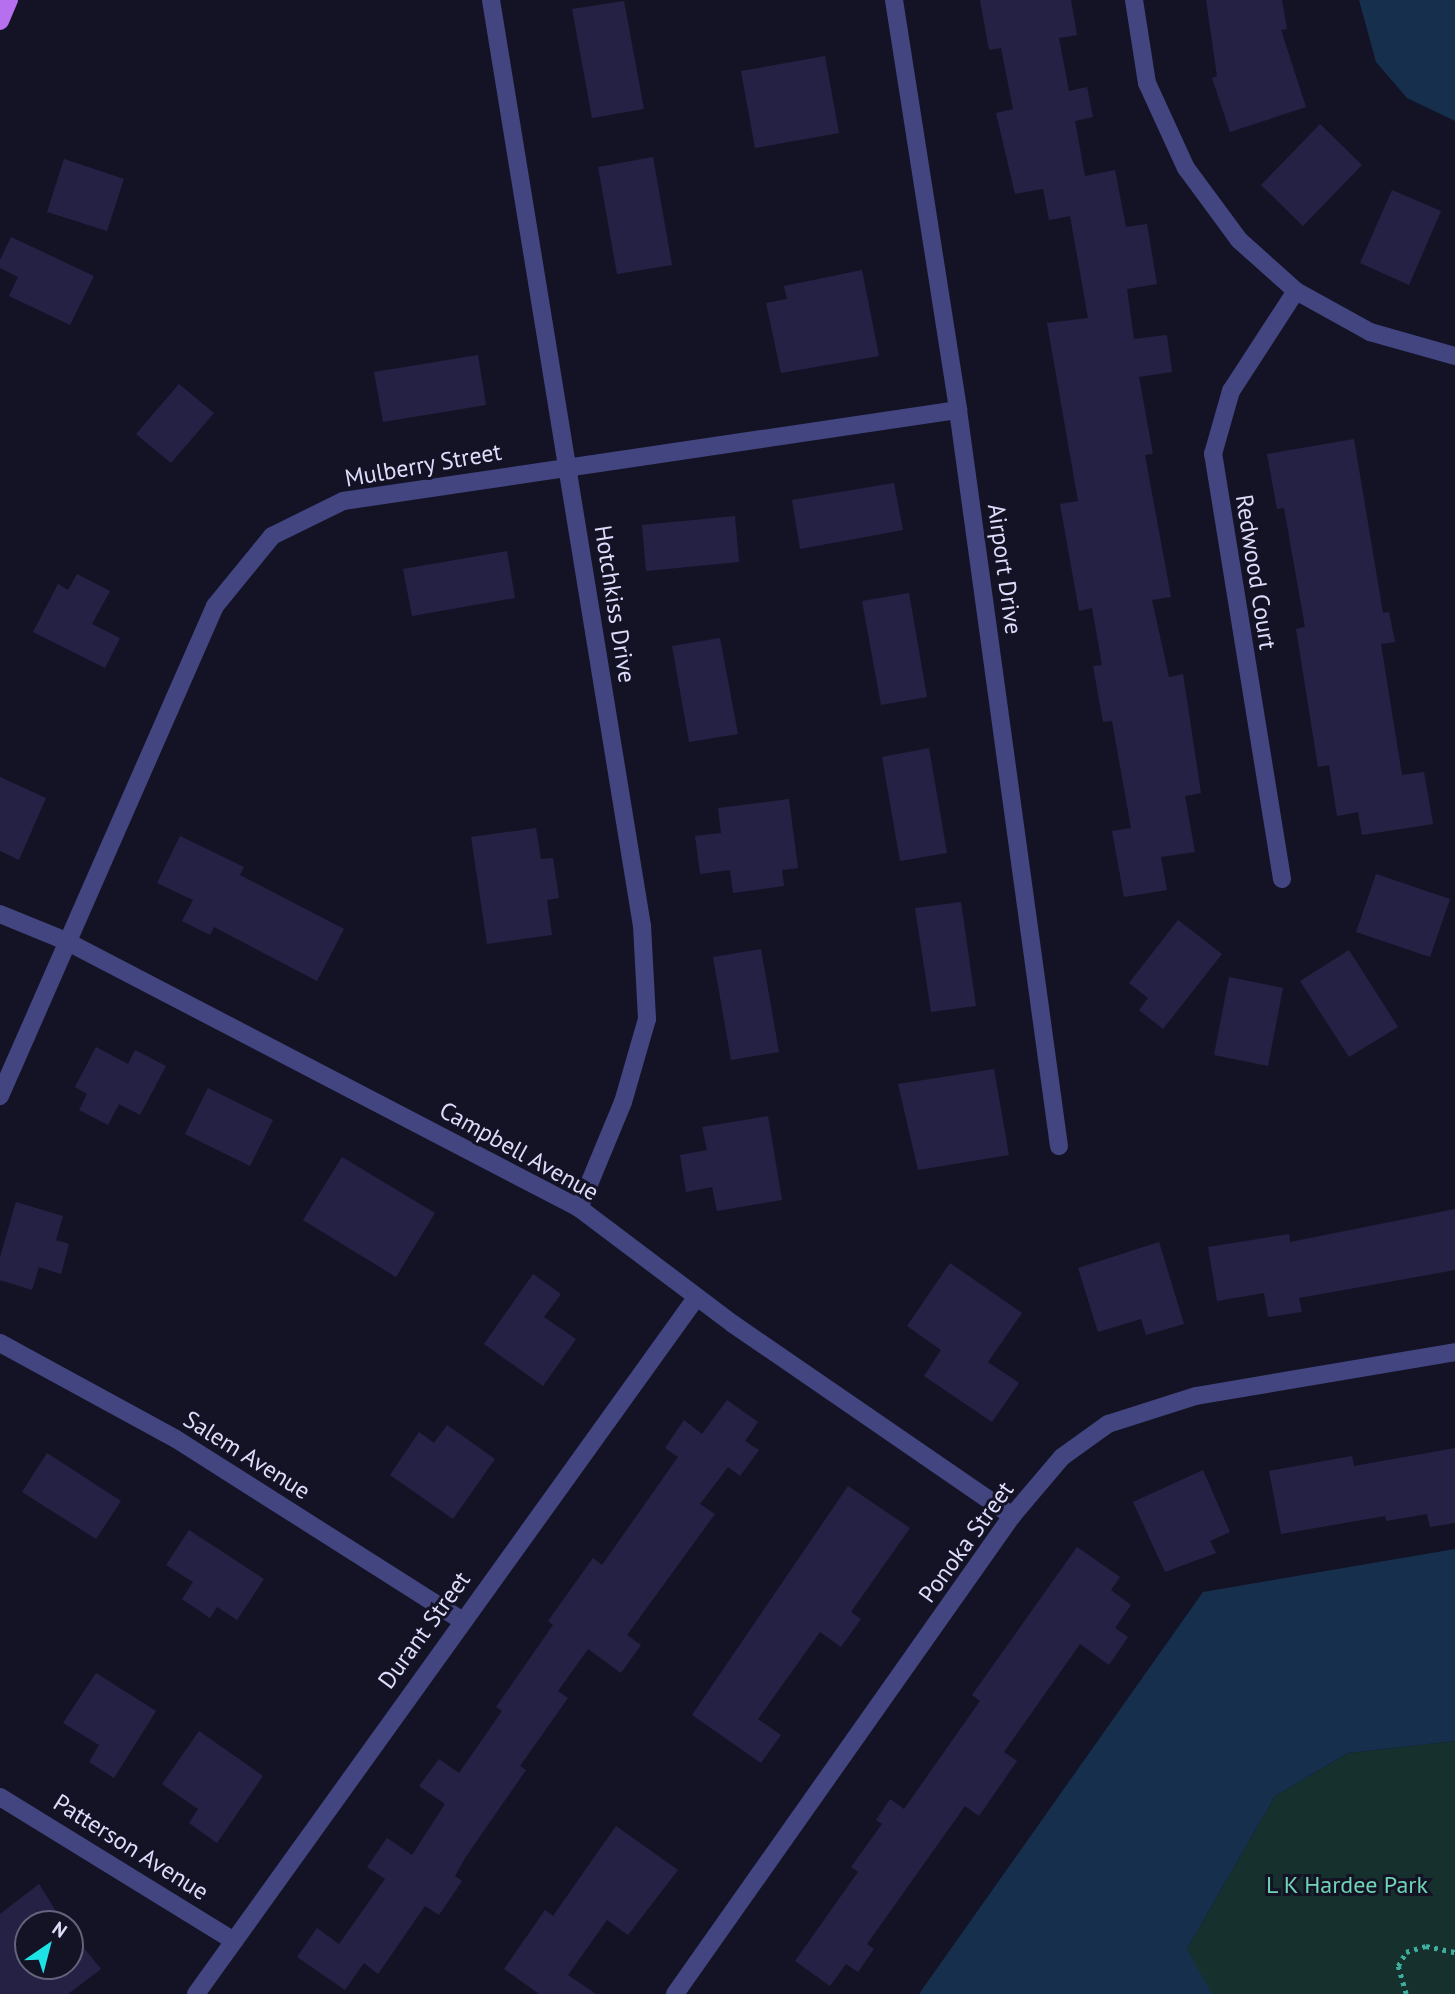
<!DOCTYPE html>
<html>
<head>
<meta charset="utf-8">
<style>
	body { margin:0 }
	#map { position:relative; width:1455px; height:1994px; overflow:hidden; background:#141326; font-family:"PT Sans",sans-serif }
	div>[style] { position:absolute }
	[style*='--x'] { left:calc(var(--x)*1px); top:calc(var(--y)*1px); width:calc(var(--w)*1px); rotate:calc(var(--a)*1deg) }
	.green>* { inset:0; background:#16302d }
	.water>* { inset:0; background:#162f4c }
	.building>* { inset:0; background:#252145 }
	.path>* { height:4.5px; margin-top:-2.25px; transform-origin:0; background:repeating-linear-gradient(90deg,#3dad9e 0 3.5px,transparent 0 8.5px) }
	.minor>* { height:18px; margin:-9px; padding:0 9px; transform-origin:9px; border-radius:9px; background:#434580 }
	.major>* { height:18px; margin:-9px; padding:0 9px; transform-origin:9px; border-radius:9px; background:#b56fef }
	span { translate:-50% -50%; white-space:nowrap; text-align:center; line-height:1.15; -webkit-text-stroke:6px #141326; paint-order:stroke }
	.street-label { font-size:24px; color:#dddcfb }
	.park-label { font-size:24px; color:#6fd4b3 }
	.north { position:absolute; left:14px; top:1910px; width:70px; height:70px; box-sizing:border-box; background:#141326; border:2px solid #64637b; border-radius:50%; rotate:35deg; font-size:19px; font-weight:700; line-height:28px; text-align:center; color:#dddcfb }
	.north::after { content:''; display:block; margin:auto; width:24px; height:32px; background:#1de3e6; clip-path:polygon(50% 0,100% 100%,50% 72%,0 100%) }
</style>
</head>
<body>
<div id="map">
	<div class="green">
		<i style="clip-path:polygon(1455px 1741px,1455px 1994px,1212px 1994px,1204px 1988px,1187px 1949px,1275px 1796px,1348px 1753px)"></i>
	</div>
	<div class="water">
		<i style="clip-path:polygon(1359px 0,1455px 0,1455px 121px,1407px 98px,1376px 62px)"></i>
		<i style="clip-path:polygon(1455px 1549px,1455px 1741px,1348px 1753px,1275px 1796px,1187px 1949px,1212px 1994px,919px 1994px,1203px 1592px)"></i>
	</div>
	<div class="building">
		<i style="clip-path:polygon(980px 0,1071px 0,1077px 35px,1059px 38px,1069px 91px,1087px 87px,1093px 117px,1075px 121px,1085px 176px,1115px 170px,1126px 227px,1147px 224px,1157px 284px,1127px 289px,1134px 339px,1167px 335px,1172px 372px,1139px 377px,1153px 454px,1145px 455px,1171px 597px,1152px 600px,1169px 677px,1183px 674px,1201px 793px,1185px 796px,1195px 852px,1161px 857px,1167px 890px,1124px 897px,1112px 831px,1131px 828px,1112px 721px,1103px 722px,1093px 666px,1102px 665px,1092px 608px,1079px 611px,1060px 504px,1078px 501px,1047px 323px,1088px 318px,1070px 216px,1049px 220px,1043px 189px,1015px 194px,996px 113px,1013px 109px,1001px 48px,989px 50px)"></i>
		<i style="clip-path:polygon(1206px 0,1282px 0,1287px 29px,1281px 30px,1306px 107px,1230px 132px,1212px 78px,1217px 76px)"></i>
		<i style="clip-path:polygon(624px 1px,644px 109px,592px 118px,572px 9px)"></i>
		<i style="clip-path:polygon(825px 56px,839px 133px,755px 148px,741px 71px)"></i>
		<i style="clip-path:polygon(1320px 124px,1362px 165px,1303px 226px,1261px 185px)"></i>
		<i style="clip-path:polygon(653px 157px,672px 265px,617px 274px,598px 167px)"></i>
		<i style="clip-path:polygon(64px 159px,124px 179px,107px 231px,47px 212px)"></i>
		<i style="clip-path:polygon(1392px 190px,1441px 211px,1409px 285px,1360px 263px)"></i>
		<i style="clip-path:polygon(11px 237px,94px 276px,70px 325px,9px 296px,18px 277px,0 268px,0 260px)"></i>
		<i style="clip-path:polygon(862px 270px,879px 356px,781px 373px,766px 303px,787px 299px,784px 286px)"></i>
		<i style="clip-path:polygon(478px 355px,486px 405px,383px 422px,374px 372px)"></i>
		<i style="clip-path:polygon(179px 384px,214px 413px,171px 463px,136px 434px)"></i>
		<i style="clip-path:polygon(1354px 439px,1383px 613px,1389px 612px,1395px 642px,1381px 644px,1402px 775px,1424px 772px,1433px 824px,1362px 835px,1358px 812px,1337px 816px,1329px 765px,1318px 767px,1296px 629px,1305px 627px,1284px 508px,1277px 509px,1267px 454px)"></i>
		<i style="clip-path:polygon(894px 483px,903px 530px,800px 549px,792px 500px)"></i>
		<i style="clip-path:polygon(735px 516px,739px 562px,646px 571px,642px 525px)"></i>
		<i style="clip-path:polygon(507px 551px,515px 598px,412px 616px,403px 569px)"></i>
		<i style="clip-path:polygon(77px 574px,110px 591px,92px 624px,120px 638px,105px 668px,33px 632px,58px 584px,68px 590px)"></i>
		<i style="clip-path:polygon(909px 593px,927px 697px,881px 705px,862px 601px)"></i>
		<i style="clip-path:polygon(720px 638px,738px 734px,689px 742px,672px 646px)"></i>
		<i style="clip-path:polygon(929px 748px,947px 853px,900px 861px,882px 757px)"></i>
		<i style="clip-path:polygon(0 777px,46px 798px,19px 860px,0 851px)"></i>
		<i style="clip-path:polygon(789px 799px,798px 868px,782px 870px,784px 886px,733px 893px,730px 870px,700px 874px,695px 836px,721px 833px,718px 808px)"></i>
		<i style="clip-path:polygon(536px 828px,541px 859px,553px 858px,559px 898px,547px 900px,552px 935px,487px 944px,471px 837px)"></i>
		<i style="clip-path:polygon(180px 836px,244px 867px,240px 875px,344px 929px,317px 981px,214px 927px,210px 935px,182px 921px,193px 900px,157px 883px)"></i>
		<i style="clip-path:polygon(1376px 874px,1450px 899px,1430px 957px,1356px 932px)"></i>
		<i style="clip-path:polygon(961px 902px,976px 1006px,931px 1012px,915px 908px)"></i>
		<i style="clip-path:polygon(1178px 920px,1222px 954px,1163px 1029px,1139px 1010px,1148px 998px,1129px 983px)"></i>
		<i style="clip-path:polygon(761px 949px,779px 1052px,731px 1060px,713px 957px)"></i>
		<i style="clip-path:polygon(1349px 950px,1398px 1027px,1349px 1057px,1300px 981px)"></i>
		<i style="clip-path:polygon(1229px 977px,1283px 988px,1268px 1066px,1214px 1055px)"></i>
		<i style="clip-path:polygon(96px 1047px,128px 1064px,135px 1050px,166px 1066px,140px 1115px,119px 1104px,108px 1125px,79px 1110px,87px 1094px,75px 1087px)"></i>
		<i style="clip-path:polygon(994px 1069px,1009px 1155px,918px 1170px,898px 1084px)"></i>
		<i style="clip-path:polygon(208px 1088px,273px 1120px,250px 1166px,185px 1134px)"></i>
		<i style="clip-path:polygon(768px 1116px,782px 1200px,717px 1211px,712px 1187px,686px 1192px,680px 1155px,707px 1150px,702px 1127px)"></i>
		<i style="clip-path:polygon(342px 1157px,435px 1213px,396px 1277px,303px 1220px)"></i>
		<i style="clip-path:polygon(16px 1202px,63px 1216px,56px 1240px,69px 1244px,61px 1274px,39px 1267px,32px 1290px,0 1280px,0 1257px)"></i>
		<i style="clip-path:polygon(1455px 1209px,1455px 1270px,1299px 1298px,1302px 1312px,1268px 1317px,1264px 1293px,1217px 1301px,1208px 1247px,1289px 1234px,1290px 1242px)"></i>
		<i style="clip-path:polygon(1159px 1242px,1184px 1324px,1146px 1335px,1141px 1319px,1098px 1332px,1078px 1268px)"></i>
		<i style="clip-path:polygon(950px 1263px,1022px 1313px,988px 1362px,1019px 1383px,992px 1422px,924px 1376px,941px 1350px,907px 1326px)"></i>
		<i style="clip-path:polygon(533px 1274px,561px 1294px,544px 1317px,576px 1339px,543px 1386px,484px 1344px)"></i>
		<i style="clip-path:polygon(727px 1400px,758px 1422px,745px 1441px,759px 1450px,740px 1476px,728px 1467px,700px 1504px,715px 1514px,627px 1635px,641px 1645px,621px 1673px,588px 1649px,558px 1691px,568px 1698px,520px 1766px,526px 1770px,465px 1858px,455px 1876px,462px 1881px,439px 1915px,425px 1906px,378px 1974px,364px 1963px,345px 1990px,297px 1957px,317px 1928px,339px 1944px,385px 1879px,367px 1867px,387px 1838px,412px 1855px,445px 1804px,419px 1786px,439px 1759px,459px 1773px,502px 1711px,496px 1707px,553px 1625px,548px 1621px,593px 1558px,602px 1565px,678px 1457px,665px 1448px,684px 1420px,702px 1434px)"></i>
		<i style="clip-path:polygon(447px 1425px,495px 1459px,453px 1519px,390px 1475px,419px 1432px,434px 1443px)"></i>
		<i style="clip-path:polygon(1455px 1448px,1455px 1523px,1430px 1527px,1427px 1514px,1386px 1521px,1385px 1516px,1281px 1534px,1269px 1471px,1352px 1456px,1354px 1466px)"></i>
		<i style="clip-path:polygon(47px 1453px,121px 1501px,96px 1539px,22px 1492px)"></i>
		<i style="clip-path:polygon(1203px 1470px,1230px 1532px,1210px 1541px,1216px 1553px,1165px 1572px,1133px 1502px)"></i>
		<i style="clip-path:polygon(848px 1486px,910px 1528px,851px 1612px,861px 1619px,841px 1647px,820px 1632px,758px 1719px,781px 1735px,761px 1763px,692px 1715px)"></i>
		<i style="clip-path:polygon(189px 1530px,264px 1579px,237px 1620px,217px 1607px,210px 1618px,182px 1599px,193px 1582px,166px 1565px)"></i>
		<i style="clip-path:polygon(1077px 1547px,1120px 1577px,1111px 1590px,1131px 1605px,1115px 1628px,1128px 1637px,1109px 1665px,1080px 1644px,1004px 1752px,1017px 1761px,979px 1816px,965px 1806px,867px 1944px,874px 1949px,858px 1972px,846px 1964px,830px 1986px,795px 1961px,858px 1872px,851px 1867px,882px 1824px,876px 1820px,890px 1799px,904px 1809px,980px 1701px,972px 1695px)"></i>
		<i style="clip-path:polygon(96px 1673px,156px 1711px,114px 1778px,89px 1762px,99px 1745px,63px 1723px)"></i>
		<i style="clip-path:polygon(199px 1731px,263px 1776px,217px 1843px,189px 1823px,198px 1809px,162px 1784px)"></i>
		<i style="clip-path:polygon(616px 1826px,678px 1870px,628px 1935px,607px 1920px,568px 1975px,596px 1994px,539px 1994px,504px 1969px,545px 1910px,553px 1916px)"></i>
		<i style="clip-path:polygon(39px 1884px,64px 1924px,28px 1924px,28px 1966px,70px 1966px,70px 1931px,101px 1969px,68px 1994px,0 1994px,0 1914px)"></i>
	</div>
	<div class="path">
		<i style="--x:1406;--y:1994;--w:29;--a:-106"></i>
		<i style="--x:1398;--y:1966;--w:16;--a:-60"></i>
		<i style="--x:1406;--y:1952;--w:21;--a:-17"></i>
		<i style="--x:1426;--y:1946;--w:30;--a:12"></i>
	</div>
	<div class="minor">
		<i style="--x:491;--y:0;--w:938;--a:80.74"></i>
		<i style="--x:642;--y:926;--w:93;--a:86.9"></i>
		<i style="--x:647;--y:1019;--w:86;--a:106.1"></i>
		<i style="--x:623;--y:1102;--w:115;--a:112.5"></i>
		<i style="--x:894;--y:0;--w:415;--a:81.1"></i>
		<i style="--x:958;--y:410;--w:743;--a:82.19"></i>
		<i style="--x:1134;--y:0;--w:84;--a:81.1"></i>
		<i style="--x:1147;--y:83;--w:94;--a:65.4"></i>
		<i style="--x:1186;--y:168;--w:89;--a:53.6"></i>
		<i style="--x:1239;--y:240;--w:76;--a:41.8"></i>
		<i style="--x:1296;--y:291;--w:85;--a:29"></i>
		<i style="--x:1370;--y:332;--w:88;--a:15.8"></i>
		<i style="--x:1282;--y:879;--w:431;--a:-99.2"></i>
		<i style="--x:1213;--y:454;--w:66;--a:-74.1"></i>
		<i style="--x:1231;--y:391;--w:119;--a:-57"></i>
		<i style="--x:0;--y:914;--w:71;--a:22.2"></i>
		<i style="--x:66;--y:941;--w:578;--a:27.5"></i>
		<i style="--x:579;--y:1208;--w:193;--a:37"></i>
		<i style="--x:733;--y:1324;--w:339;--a:34.5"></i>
		<i style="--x:0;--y:1096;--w:535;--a:-66.31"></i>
		<i style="--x:215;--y:606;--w:90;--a:-50.8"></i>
		<i style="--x:272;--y:536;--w:79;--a:-26.2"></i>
		<i style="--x:343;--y:501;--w:622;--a:-8.42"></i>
		<i style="--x:0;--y:1343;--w:200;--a:28.6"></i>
		<i style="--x:176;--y:1439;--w:338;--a:32.4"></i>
		<i style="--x:0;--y:1797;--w:275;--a:31.6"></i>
		<i style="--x:196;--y:1994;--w:857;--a:-54.31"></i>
		<i style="--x:675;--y:1994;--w:585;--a:-54.82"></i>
		<i style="--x:1012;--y:1516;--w:77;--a:-49.7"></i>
		<i style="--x:1062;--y:1457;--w:57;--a:-35.7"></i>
		<i style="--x:1108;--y:1424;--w:92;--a:-17.7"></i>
		<i style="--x:1196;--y:1396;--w:263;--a:-9.6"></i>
	</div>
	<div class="major">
		<i style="--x:0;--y:21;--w:23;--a:-67"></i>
	</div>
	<div class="street-label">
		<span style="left:423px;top:465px;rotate:-10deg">Mulberry Street</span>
		<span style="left:1005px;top:569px;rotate:82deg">Airport Drive</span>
		<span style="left:1256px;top:572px;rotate:81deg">Redwood Court</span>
		<span style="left:615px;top:604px;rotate:81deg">Hotchkiss Drive</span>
		<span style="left:519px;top:1151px;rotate:29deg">Campbell Avenue</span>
		<span style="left:247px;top:1455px;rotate:32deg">Salem Avenue</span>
		<span style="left:966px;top:1542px;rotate:-54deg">Ponoka Street</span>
		<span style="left:424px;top:1630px;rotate:-54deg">Durant Street</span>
		<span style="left:131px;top:1847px;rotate:32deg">Patterson Avenue</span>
	</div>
	<div class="park-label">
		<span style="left:1347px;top:1885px">L K Hardee Park</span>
	</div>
	<div class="north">N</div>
</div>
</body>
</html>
